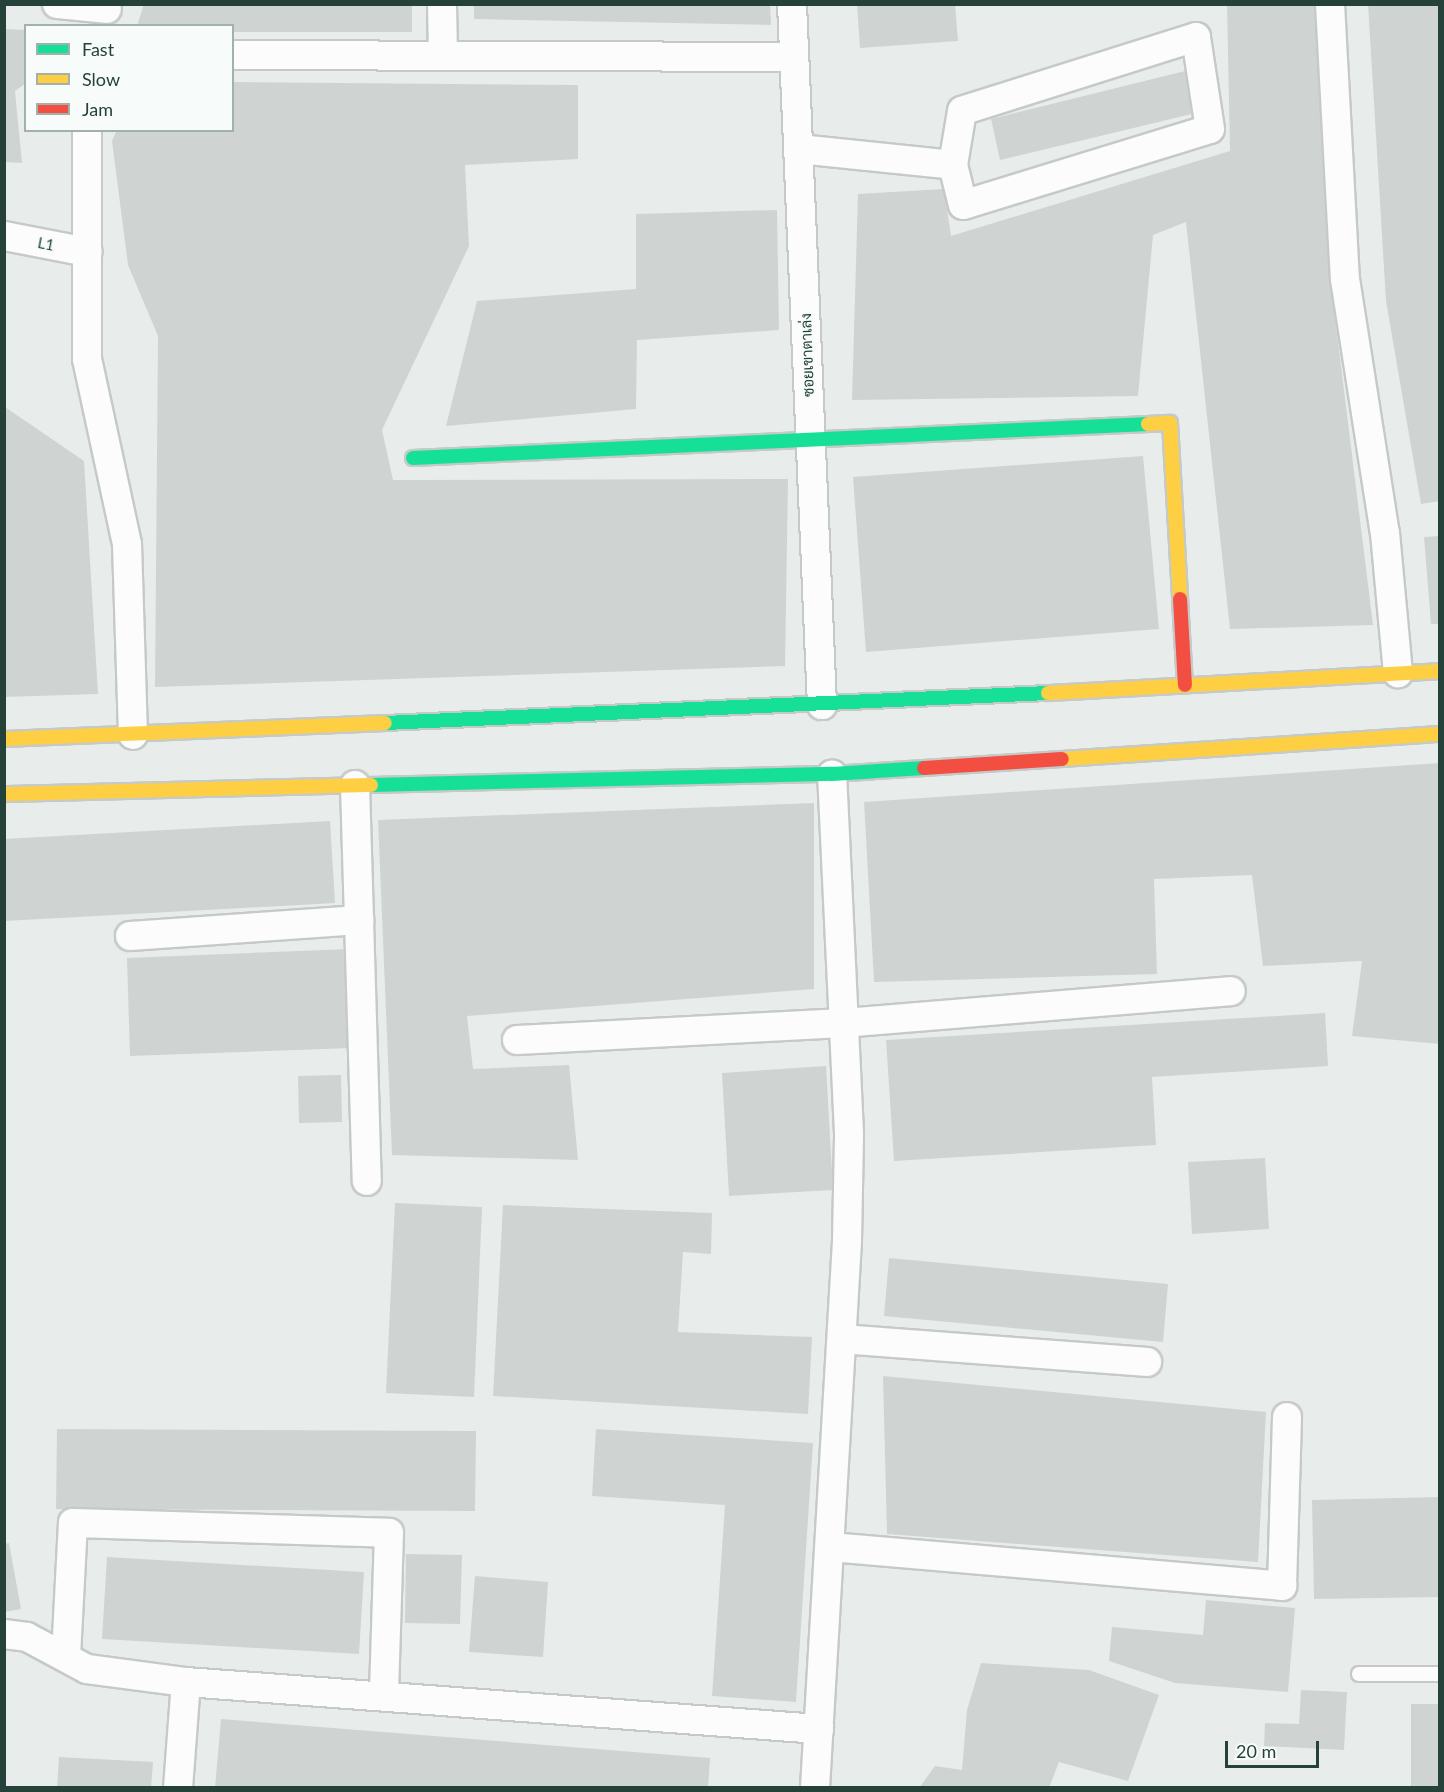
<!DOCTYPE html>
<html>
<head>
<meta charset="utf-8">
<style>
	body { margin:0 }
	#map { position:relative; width:1444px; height:1792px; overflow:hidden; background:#e8edeb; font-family:Lato,Sarabun,sans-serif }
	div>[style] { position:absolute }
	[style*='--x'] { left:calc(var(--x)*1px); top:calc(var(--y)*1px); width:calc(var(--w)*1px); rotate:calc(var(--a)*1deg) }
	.building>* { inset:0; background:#cfd4d2 }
	.roads { filter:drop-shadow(2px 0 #c5cac8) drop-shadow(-2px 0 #c5cac8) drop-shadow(0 2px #c5cac8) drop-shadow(0 -2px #c5cac8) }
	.lane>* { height:14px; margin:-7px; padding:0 7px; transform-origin:7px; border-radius:7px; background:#fcfcfc }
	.street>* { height:28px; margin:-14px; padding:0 14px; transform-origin:14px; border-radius:14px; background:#fcfcfc }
	.fast>* { height:14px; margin:-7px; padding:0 7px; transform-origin:7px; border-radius:7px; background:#16e098 }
	.slow>* { height:14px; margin:-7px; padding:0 7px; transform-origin:7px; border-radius:7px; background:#ffcf43 }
	.jam>* { height:14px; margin:-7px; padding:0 7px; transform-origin:7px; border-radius:7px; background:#f24e42 }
	span { translate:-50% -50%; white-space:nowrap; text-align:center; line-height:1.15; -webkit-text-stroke:4.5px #f7fbf9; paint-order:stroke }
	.street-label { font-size:15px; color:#24423a }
	.frame { position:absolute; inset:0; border:6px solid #24423a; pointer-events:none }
	.legend { position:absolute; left:24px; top:24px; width:210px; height:108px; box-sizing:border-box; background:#f7fbf9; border:2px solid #a3b1ad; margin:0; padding:8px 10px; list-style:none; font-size:18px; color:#24423a }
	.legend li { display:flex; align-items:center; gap:12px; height:30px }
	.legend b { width:30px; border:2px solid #a3b1ad }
	.scale { position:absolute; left:1225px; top:1741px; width:94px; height:27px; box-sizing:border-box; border:3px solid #24423a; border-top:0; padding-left:8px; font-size:18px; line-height:21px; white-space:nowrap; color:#24423a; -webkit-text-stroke:4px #f7fbf9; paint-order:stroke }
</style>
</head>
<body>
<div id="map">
	<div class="building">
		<i style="clip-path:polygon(144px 4px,412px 4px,412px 32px,232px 32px,232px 26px,137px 26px)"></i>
		<i style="clip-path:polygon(474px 4px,770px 4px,771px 25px,474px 19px)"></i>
		<i style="clip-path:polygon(857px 4px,955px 4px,958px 41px,860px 48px)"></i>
		<i style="clip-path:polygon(1227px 4px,1315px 4px,1335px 317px,1373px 625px,1230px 629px,1186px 222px,1153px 235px,1138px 396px,852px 400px,858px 194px,944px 189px,951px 236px,1230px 151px)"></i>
		<i style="clip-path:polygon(1368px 4px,1440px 4px,1440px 501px,1421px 504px,1386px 301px)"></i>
		<i style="clip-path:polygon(4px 29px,26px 30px,26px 83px,15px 91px,22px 163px,4px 162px)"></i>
		<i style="clip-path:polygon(1185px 71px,1196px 113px,1000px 160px,991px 119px)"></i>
		<i style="clip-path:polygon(232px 82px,578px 85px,578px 159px,465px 165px,469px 246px,382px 430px,393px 480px,788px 479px,785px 666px,155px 687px,158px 336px,128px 265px,112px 141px,117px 130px,232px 130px)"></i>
		<i style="clip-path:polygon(777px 210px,779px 330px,637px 340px,636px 409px,446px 426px,477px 301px,636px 289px,636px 214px)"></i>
		<i style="clip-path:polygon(5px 407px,84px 461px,98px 694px,4px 697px)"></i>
		<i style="clip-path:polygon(1143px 456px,1159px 629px,866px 652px,853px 477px)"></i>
		<i style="clip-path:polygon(1440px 536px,1440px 624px,1431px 624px,1424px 537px)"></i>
		<i style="clip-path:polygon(1440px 763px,1440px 1044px,1352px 1036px,1362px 961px,1263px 966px,1252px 875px,1154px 879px,1157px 974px,874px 982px,864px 802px)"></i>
		<i style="clip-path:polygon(814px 803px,814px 989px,467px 1016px,473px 1069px,569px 1065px,578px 1160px,392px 1155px,378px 820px)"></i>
		<i style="clip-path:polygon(330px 821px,335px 903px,4px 921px,4px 839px)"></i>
		<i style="clip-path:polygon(348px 949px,352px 1048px,130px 1056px,127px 958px)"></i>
		<i style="clip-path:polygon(1325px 1013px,1328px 1066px,1152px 1077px,1156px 1145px,894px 1161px,886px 1040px)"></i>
		<i style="clip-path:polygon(826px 1066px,833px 1190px,729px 1196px,722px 1073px)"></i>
		<i style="clip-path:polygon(341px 1075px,342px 1122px,299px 1123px,298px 1076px)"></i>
		<i style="clip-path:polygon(1265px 1158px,1269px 1229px,1192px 1234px,1188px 1162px)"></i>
		<i style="clip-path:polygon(395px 1203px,482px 1207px,474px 1397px,386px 1393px)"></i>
		<i style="clip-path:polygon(503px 1205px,712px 1213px,711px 1254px,683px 1252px,678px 1332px,812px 1337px,808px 1414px,493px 1396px)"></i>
		<i style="clip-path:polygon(889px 1258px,1168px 1284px,1163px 1342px,884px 1316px)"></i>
		<i style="clip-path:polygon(883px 1376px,1266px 1412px,1258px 1562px,887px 1534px)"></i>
		<i style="clip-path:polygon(57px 1429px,476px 1431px,475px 1511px,56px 1509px)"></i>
		<i style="clip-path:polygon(596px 1429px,813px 1443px,796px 1702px,712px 1696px,725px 1505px,592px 1496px)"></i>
		<i style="clip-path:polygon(1440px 1497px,1440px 1597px,1314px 1599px,1312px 1500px)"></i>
		<i style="clip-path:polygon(9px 1543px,21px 1609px,4px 1612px,4px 1544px)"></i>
		<i style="clip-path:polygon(406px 1554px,462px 1555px,460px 1624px,405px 1623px)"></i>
		<i style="clip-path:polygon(107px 1557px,364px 1572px,359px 1654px,102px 1639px)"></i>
		<i style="clip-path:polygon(475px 1576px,548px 1582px,543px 1657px,469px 1652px)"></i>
		<i style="clip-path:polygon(1206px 1600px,1295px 1608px,1288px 1692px,1175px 1683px,1109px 1661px,1112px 1627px,1203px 1635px)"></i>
		<i style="clip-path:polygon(981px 1663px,1089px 1670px,1159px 1695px,1128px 1781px,1059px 1762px,1049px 1788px,919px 1788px,935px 1766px,962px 1770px,967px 1710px)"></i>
		<i style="clip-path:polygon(1301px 1690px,1347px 1692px,1344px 1750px,1264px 1746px,1265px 1723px,1299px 1724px)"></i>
		<i style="clip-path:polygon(1411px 1704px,1440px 1704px,1440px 1788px,1411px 1788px)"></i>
		<i style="clip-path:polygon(221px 1719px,710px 1758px,708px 1788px,215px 1788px)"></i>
		<i style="clip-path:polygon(59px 1757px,153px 1762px,151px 1788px,57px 1788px)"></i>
	</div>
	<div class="roads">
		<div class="lane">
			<i style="--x:1359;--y:1674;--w:81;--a:0"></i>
		</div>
		<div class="street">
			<i style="--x:57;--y:4;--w:50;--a:5.7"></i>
			<i style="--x:442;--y:4;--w:52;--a:88.9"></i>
			<i style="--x:792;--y:4;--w:702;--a:87.55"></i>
			<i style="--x:1330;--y:4;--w:275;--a:86.9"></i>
			<i style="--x:1345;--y:279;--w:257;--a:81.1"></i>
			<i style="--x:1385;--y:533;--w:141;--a:84.7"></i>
			<i style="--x:232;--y:55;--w:562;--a:0.2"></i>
			<i style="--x:87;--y:130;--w:229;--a:90"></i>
			<i style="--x:87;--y:359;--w:189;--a:77.8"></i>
			<i style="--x:127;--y:544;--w:191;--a:88.2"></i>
			<i style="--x:799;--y:149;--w:155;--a:5.9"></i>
			<i style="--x:953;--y:165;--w:41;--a:76"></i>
			<i style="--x:963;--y:205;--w:258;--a:-17.1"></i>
			<i style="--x:1210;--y:129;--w:93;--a:-98.7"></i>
			<i style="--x:1196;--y:37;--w:245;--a:162.5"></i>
			<i style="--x:962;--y:111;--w:55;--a:99.5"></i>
			<i style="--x:4;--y:236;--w:85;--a:10.9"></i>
			<i style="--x:355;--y:785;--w:396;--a:88.3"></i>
			<i style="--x:130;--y:936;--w:230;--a:-4"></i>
			<i style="--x:517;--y:1040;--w:327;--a:-3"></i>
			<i style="--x:844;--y:1023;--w:388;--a:-4.7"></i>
			<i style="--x:842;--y:1339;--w:306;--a:4.3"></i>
			<i style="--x:830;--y:1547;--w:454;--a:4.9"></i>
			<i style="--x:1282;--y:1586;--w:169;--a:-88.3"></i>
			<i style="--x:4;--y:1634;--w:23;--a:7"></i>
			<i style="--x:27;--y:1637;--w:68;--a:28.1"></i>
			<i style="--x:87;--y:1669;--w:100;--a:7.5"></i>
			<i style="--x:186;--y:1682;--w:635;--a:4.25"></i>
			<i style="--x:66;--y:1656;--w:133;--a:-87"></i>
			<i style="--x:73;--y:1523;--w:316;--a:1.8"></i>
			<i style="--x:389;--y:1533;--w:163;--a:91.8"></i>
			<i style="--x:178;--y:1788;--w:106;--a:-85.7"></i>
			<i style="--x:815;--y:1788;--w:548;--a:-86.65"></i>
			<i style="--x:847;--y:1241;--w:108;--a:-88.9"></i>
			<i style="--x:849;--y:1133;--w:359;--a:-92.7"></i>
		</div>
		<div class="fast">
			<i style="--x:413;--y:458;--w:736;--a:-2.65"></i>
			<i style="--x:385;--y:723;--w:664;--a:-2.59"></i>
			<i style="--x:371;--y:785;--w:461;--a:-1.4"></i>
			<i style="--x:832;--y:774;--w:92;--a:-3.7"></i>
		</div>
		<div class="slow">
			<i style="--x:1148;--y:424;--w:22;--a:-3"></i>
			<i style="--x:1170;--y:423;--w:176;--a:86.7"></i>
			<i style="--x:1048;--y:693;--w:393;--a:-3.2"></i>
			<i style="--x:4;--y:739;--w:381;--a:-2.4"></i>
			<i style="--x:1062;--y:759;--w:379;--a:-3.8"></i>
			<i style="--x:4;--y:794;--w:367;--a:-1.4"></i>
		</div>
		<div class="jam">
			<i style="--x:1180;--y:599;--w:86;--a:86.7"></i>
			<i style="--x:924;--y:768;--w:138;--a:-3.7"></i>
		</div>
	</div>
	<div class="street-label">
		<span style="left:46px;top:244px;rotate:11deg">L1</span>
		<span style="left:807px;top:355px;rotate:-92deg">ซอยเขาตาเล่ง</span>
	</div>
	<div class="frame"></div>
	<ul class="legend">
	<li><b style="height:8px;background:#16e098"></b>Fast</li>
	<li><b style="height:8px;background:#ffcf43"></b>Slow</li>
	<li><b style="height:8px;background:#f24e42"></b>Jam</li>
	</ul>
	<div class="scale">20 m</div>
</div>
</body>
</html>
